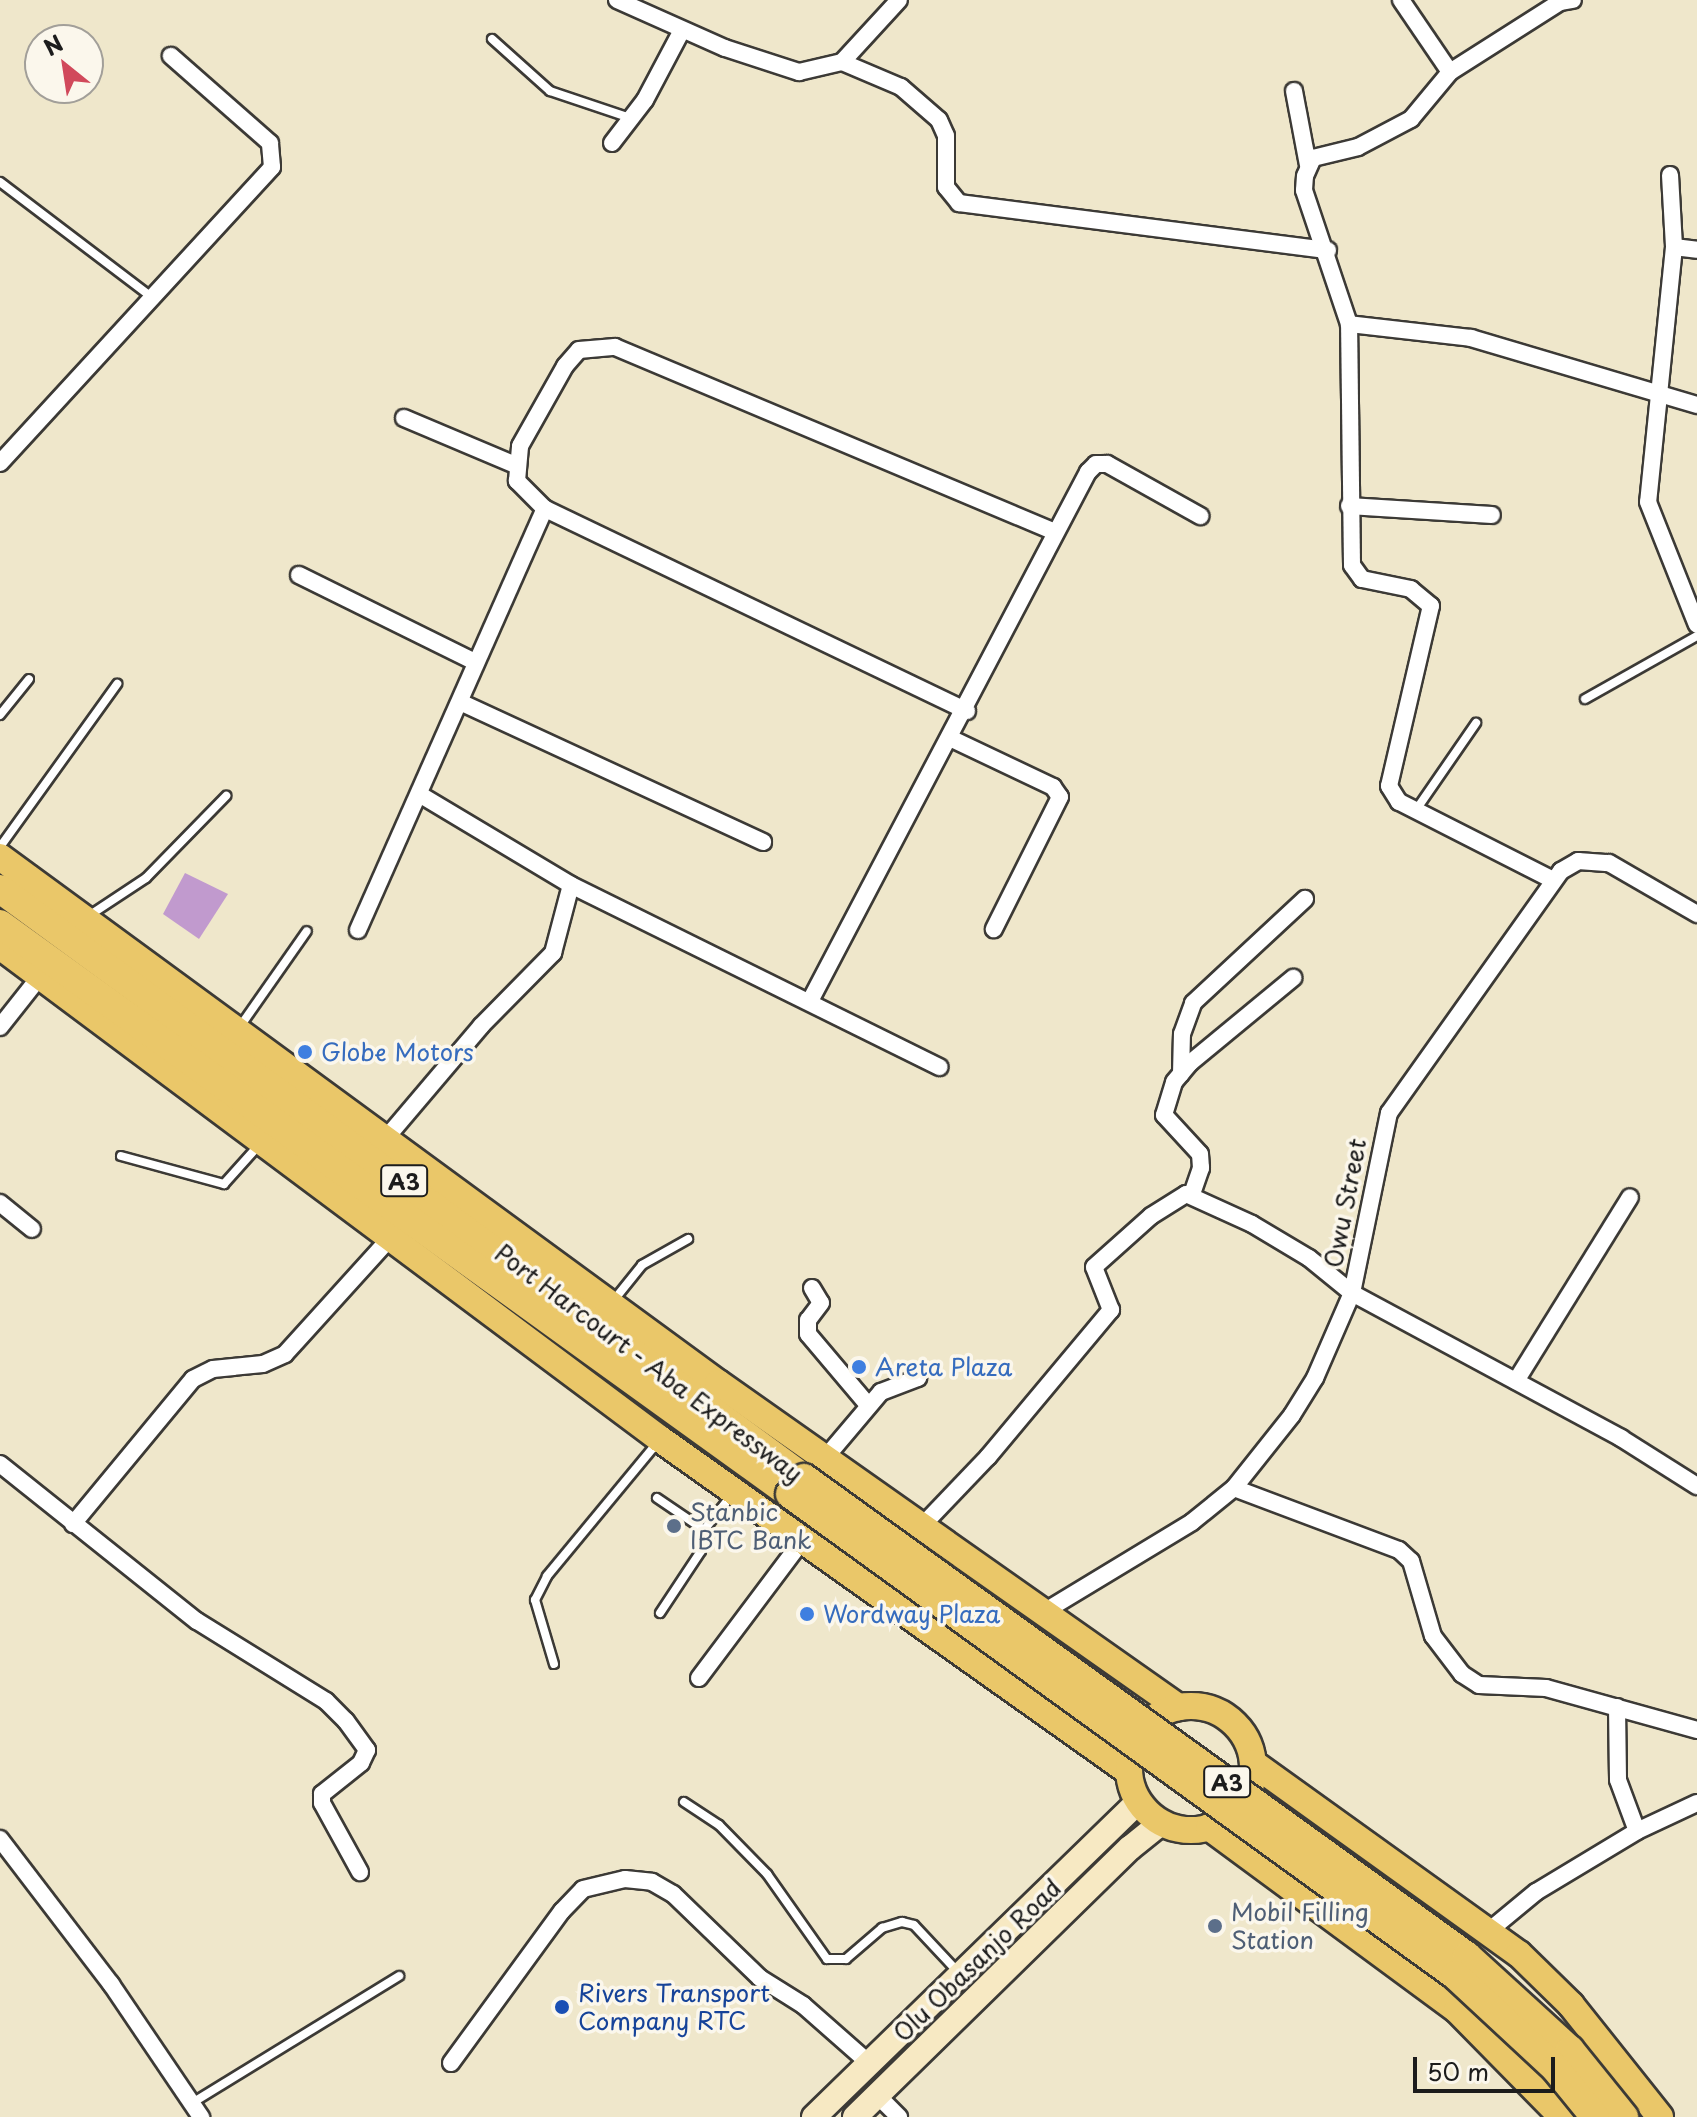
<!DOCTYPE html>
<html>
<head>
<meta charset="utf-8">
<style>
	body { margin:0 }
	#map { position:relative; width:1697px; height:2117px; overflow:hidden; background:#efe7cb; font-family:"Playpen Sans",sans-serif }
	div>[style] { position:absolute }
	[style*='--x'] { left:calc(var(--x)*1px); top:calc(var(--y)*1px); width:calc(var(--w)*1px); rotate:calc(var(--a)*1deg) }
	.building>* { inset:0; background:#c19ace }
	.roads { filter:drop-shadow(2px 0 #3c3a36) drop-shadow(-2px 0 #3c3a36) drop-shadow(0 2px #3c3a36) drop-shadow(0 -2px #3c3a36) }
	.service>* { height:8px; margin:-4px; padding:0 4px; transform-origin:4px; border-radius:4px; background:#fff }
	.minor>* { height:16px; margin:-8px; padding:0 8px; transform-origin:8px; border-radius:8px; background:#fff }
	.secondary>* { height:24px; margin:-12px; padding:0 12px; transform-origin:12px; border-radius:12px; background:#f7e9c3 }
	.primary>* { height:26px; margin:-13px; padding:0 13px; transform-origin:13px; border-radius:13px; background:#eac769 }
	.primary>.ring { margin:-13px; padding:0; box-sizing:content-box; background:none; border:26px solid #eac769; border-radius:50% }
	.trunk>* { height:28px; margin:-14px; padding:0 14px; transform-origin:14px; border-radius:14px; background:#eac769 }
	.bridges { filter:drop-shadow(2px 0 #3c3a36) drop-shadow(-2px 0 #3c3a36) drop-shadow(0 2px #3c3a36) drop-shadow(0 -2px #3c3a36) }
	.trunk-bridge>* { height:28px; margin:-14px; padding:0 14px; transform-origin:14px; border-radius:14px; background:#eac769 }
	.dots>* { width:22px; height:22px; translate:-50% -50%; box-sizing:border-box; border:4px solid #fbf7ec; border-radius:50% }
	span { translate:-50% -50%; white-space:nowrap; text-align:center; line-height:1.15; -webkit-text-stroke:7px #fbf7ec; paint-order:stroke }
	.shield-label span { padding:2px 6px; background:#fbf7ec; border:2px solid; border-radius:6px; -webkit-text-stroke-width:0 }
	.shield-label { font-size:22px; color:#1c1c1c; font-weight:700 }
	.shop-label { font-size:24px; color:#366cbe }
	.left { translate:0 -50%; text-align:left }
	.street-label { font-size:24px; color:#1c1c1c }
	.service-label { font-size:24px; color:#4e5e75 }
	.transit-label { font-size:24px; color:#164399 }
	.north { position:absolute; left:24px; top:24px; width:80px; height:80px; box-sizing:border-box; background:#fbf7ec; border:2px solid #a29f99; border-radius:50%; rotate:330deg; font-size:22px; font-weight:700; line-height:32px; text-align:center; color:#1c1c1c }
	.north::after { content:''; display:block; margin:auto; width:28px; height:36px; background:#d1495b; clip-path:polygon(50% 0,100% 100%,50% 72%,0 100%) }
	.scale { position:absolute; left:1413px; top:2057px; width:142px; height:36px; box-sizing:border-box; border:4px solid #1c1c1c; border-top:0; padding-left:10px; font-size:24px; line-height:28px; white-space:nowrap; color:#1c1c1c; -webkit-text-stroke:6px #fbf7ec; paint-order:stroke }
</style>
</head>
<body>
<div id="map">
	<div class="building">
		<i style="clip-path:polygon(185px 873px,228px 894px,199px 939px,163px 914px)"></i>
	</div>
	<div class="roads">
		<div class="service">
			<i style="--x:492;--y:39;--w:78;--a:41.9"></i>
			<i style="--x:550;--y:91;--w:84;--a:18.6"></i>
			<i style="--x:0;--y:182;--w:188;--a:37.2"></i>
			<i style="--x:1585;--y:699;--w:129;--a:-29.4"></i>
			<i style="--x:0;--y:715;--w:46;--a:-51.1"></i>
			<i style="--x:1416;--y:810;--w:106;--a:-55.4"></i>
			<i style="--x:0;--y:847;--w:201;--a:-54.3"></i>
			<i style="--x:87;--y:917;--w:71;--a:-33.5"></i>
			<i style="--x:146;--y:878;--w:115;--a:-45.7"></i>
			<i style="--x:239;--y:1028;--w:118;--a:-55"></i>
			<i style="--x:121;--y:1156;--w:107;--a:15.2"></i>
			<i style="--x:224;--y:1184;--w:52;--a:-48.1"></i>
			<i style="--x:614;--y:1300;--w:45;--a:-51.3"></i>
			<i style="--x:642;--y:1265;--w:53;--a:-29.5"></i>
			<i style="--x:657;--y:1498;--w:57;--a:34.2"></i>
			<i style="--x:704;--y:1530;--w:43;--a:-51.5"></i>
			<i style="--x:660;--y:1613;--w:74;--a:-56.5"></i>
			<i style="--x:701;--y:1551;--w:21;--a:-82"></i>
			<i style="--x:554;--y:1664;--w:67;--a:-106.5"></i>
			<i style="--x:535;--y:1600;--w:27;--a:-63"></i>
			<i style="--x:547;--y:1576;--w:174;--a:-50.4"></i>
			<i style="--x:684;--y:1802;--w:42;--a:33.3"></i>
			<i style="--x:719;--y:1825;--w:69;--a:45.6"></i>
			<i style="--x:767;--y:1874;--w:104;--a:54.8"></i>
			<i style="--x:827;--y:1959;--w:19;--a:0"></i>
			<i style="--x:846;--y:1959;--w:48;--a:-40.7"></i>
			<i style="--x:882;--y:1928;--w:21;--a:-17"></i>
			<i style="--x:902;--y:1922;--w:12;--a:14"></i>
			<i style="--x:914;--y:1925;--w:63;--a:46.9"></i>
			<i style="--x:192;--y:2103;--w:243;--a:-31.5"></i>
		</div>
		<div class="minor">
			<i style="--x:617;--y:0;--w:118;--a:24"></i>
			<i style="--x:725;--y:48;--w:78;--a:18"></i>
			<i style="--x:799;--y:72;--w:44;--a:-13.1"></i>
			<i style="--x:842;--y:62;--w:84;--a:-47.4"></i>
			<i style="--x:1401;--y:0;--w:87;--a:55.8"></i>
			<i style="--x:842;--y:62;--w:64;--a:23"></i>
			<i style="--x:901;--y:87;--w:50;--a:41"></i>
			<i style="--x:939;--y:120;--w:17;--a:66"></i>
			<i style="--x:946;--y:136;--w:51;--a:90"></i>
			<i style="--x:946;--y:187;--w:21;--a:51"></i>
			<i style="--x:959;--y:203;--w:372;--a:7.3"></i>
			<i style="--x:1294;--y:91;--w:75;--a:79.3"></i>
			<i style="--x:612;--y:143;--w:54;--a:-52.5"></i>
			<i style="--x:645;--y:100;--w:79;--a:-62.1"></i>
			<i style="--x:1670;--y:175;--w:72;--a:86.8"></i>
			<i style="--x:1674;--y:247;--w:256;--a:95.8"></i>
			<i style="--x:1648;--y:502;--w:132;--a:68.3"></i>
			<i style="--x:1674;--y:247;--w:23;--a:7"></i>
			<i style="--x:1349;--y:324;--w:123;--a:6.5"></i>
			<i style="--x:1471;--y:338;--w:236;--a:16.5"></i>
			<i style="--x:404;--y:418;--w:121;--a:22.9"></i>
			<i style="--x:0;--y:463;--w:402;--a:-47.4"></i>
			<i style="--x:272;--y:167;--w:24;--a:-95"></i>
			<i style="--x:270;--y:143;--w:132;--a:-138.7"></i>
			<i style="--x:1349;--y:506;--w:143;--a:3.6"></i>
			<i style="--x:299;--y:575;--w:196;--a:26.3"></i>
			<i style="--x:460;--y:702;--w:334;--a:24.8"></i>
			<i style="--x:967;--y:711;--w:468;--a:-154.4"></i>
			<i style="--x:545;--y:509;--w:40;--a:-135"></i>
			<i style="--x:517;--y:481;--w:35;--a:-85"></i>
			<i style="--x:520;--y:446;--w:92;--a:-60.6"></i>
			<i style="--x:565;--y:366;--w:21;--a:-49"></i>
			<i style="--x:579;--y:350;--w:36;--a:-5"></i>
			<i style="--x:615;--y:347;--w:477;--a:22.8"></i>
			<i style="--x:952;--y:739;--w:112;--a:25.4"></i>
			<i style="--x:1053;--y:787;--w:12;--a:55"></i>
			<i style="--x:1060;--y:797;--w:148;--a:116.6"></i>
			<i style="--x:419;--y:794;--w:177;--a:30.9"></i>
			<i style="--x:571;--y:885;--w:411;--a:26.3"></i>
			<i style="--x:1553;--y:880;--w:173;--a:-153.1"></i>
			<i style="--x:1399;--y:802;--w:19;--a:-122"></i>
			<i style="--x:1389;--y:786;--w:185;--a:-76.9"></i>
			<i style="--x:1431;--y:606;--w:26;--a:-140"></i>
			<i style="--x:1411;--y:589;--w:50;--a:-168.5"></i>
			<i style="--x:1362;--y:579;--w:17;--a:-126"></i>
			<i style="--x:1352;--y:565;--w:241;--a:-90.7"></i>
			<i style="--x:1349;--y:324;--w:141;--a:-108.6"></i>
			<i style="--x:1304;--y:190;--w:14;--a:-86"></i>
			<i style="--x:1305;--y:176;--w:20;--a:-66"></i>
			<i style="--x:1313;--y:158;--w:46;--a:-13.7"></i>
			<i style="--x:1358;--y:147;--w:60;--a:-27.8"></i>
			<i style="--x:1411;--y:119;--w:61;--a:-50.3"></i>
			<i style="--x:1450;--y:72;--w:130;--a:-32.5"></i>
			<i style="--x:1560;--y:2;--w:13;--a:-9"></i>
			<i style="--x:358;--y:930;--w:461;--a:-66.1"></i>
			<i style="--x:810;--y:1001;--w:598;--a:-62.28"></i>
			<i style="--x:1088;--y:472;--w:11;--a:-45"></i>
			<i style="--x:1096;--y:464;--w:11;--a:0"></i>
			<i style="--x:1107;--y:464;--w:107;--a:29.2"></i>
			<i style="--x:0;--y:1027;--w:66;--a:-51.7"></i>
			<i style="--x:1181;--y:1074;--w:40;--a:-88.6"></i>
			<i style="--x:1182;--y:1034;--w:33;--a:-70"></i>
			<i style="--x:1193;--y:1003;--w:153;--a:-42.9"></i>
			<i style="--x:387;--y:1137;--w:145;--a:-49.7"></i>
			<i style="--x:481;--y:1026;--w:103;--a:-45.4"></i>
			<i style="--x:553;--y:953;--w:70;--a:-75.2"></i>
			<i style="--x:1192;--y:1194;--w:28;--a:-71"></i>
			<i style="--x:1201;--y:1168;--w:14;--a:-94"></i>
			<i style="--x:1200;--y:1154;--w:53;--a:-132.7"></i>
			<i style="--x:1164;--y:1115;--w:34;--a:-73"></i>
			<i style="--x:1174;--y:1082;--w:25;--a:-50"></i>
			<i style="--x:1190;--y:1063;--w:134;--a:-39.5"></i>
			<i style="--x:0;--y:1203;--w:41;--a:39.1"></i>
			<i style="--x:812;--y:1288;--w:17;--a:59"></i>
			<i style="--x:821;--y:1303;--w:21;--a:127"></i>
			<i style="--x:808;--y:1320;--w:14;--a:90"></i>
			<i style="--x:808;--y:1334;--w:93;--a:49.8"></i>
			<i style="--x:1516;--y:1381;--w:216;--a:-58.2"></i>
			<i style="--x:826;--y:1457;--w:85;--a:-49.8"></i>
			<i style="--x:881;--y:1392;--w:40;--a:-21"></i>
			<i style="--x:0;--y:1464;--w:252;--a:38.6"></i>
			<i style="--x:197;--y:1621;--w:152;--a:31.8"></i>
			<i style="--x:326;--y:1701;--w:28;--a:45"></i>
			<i style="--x:346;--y:1721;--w:36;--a:54"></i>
			<i style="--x:367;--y:1750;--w:14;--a:115"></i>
			<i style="--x:361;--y:1763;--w:50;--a:141.5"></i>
			<i style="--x:322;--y:1794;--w:9;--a:90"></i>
			<i style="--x:322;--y:1803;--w:79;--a:61.2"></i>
			<i style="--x:1234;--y:1488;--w:176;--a:20.6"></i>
			<i style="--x:1399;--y:1550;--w:16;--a:43"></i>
			<i style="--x:1411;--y:1561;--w:78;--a:73.7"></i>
			<i style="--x:1433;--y:1636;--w:48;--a:52.7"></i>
			<i style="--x:1462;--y:1674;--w:20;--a:33"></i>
			<i style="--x:1479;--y:1685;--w:67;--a:2.6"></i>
			<i style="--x:1546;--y:1688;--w:157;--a:15.5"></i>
			<i style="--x:73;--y:1524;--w:188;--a:-50.4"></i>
			<i style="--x:193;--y:1379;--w:22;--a:-27"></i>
			<i style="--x:213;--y:1369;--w:50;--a:-5.7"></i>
			<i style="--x:263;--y:1364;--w:24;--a:-24"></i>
			<i style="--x:285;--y:1354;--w:158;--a:-47.8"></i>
			<i style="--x:922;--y:1526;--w:95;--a:-46.3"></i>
			<i style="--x:988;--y:1457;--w:192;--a:-50.1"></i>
			<i style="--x:1111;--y:1310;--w:46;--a:-111.6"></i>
			<i style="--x:1094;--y:1267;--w:76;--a:-41.8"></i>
			<i style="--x:1151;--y:1216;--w:41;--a:-32.2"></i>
			<i style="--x:1186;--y:1194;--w:72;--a:24.4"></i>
			<i style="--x:1252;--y:1224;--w:66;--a:30.8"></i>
			<i style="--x:1309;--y:1258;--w:55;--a:39.1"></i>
			<i style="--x:1352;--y:1293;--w:306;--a:28.3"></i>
			<i style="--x:1621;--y:1438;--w:90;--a:32.3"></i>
			<i style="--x:1042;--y:1613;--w:175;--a:-31.2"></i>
			<i style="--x:1192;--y:1522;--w:54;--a:-39"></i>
			<i style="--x:1234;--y:1488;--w:93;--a:-51.5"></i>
			<i style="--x:1292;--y:1415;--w:44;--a:-58.1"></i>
			<i style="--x:1315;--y:1378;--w:93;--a:-66.5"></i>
			<i style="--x:1352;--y:1293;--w:184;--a:-78.4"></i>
			<i style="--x:1389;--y:1113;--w:297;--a:-54.6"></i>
			<i style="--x:1561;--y:871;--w:20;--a:-30"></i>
			<i style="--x:1578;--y:861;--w:31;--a:4"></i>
			<i style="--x:1609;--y:863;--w:102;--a:30.1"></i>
			<i style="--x:699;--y:1678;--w:171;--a:-53.1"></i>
			<i style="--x:1617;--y:1707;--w:73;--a:89.2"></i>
			<i style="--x:1618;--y:1780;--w:54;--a:69.6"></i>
			<i style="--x:0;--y:1839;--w:183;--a:52.6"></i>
			<i style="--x:111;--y:1984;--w:161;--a:55.9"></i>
			<i style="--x:1490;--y:1930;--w:60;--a:-39.6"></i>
			<i style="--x:1536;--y:1892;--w:118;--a:-31.1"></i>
			<i style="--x:1637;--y:1831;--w:66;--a:-25"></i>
			<i style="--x:451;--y:2063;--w:188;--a:-53.9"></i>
			<i style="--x:562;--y:1911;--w:30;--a:-46"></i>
			<i style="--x:583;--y:1889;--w:43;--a:-13.4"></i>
			<i style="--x:625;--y:1879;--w:27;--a:6"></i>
			<i style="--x:652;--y:1882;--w:24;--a:30"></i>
			<i style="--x:673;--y:1894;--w:121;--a:44"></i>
			<i style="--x:760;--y:1978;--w:51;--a:32.1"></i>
			<i style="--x:803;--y:2005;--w:89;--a:41.4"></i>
			<i style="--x:878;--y:2096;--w:30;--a:45"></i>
		</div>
		<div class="secondary">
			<i style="--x:814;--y:2117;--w:452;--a:-44.2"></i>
			<i style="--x:855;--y:2117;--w:385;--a:-44.4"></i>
			<i style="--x:1130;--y:1848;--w:40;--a:-39"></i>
		</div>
		<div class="primary">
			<i style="--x:0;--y:857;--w:890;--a:36.23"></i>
			<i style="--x:718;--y:1383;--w:563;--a:35.16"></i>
			<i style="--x:0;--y:946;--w:824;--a:36.76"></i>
			<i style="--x:660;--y:1439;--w:574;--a:35.35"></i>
			<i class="ring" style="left:1129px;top:1706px;width:98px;height:98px"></i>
			<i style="--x:1253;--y:1763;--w:327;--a:35.7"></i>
			<i style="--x:1519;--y:1954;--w:73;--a:44.4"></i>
			<i style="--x:1571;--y:2005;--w:143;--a:51.5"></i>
			<i style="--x:1209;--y:1827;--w:308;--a:36.4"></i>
			<i style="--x:1457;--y:2010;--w:150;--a:45.5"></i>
		</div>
		<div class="trunk">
			<i style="--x:0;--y:889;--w:997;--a:36.23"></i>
			<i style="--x:0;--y:924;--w:974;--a:35.81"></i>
		</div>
	</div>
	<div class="bridges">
		<div class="trunk-bridge">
			<i style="--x:804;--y:1478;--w:817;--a:35.79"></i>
			<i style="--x:1467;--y:1956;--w:139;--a:42.4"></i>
			<i style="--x:1570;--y:2050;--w:86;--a:51.1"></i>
			<i style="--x:790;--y:1494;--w:821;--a:35.88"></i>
			<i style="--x:1455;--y:1975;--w:137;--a:42.9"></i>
			<i style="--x:1555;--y:2068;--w:63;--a:50.8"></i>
		</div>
	</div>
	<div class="dots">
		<i style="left:305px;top:1052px;background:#3f7fe0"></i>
		<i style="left:859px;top:1367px;background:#3f7fe0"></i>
		<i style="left:674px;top:1526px;background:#5c6f8a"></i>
		<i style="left:807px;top:1614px;background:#3f7fe0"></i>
		<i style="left:1215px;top:1926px;background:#5c6f8a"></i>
		<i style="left:562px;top:2007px;background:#1a4fb4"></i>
	</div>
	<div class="shield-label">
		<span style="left:404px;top:1181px">A3</span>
		<span style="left:1227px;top:1782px">A3</span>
	</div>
	<div class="shop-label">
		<span class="left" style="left:321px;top:1052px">Globe Motors</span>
		<span class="left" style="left:875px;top:1367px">Areta Plaza</span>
		<span class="left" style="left:823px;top:1614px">Wordway Plaza</span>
	</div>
	<div class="street-label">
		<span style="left:1345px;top:1203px;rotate:-79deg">Owu Street</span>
		<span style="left:649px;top:1363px;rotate:37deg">Port Harcourt - Aba Expressway</span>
		<span style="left:977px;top:1960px;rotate:-44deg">Olu Obasanjo Road</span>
	</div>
	<div class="service-label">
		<span class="left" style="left:690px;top:1526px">Stanbic<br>IBTC Bank</span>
		<span class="left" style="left:1231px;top:1926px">Mobil Filling<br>Station</span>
	</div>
	<div class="transit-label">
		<span class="left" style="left:578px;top:2007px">Rivers Transport<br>Company RTC</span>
	</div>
	<div class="north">N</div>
	<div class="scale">50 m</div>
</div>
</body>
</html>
